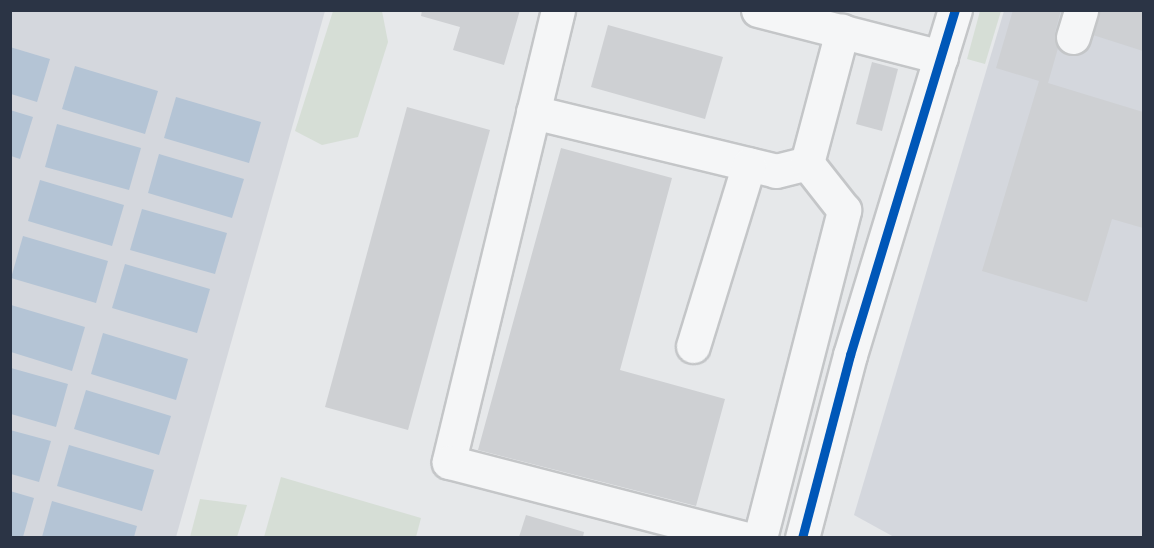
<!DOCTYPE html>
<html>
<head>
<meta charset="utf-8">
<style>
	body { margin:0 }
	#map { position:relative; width:1154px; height:548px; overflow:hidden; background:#e6e8ea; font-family:"PT Sans Narrow",sans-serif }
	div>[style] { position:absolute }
	.built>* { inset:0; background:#d4d7dd }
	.green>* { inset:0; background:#d6ded6 }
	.water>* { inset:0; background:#b4c4d5 }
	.building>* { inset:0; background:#ced0d3 }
	.roads { filter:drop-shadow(2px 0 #c4c6c8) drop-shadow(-2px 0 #c4c6c8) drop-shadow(0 2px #c4c6c8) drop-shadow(0 -2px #c4c6c8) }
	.minor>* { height:33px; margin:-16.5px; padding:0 16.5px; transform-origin:16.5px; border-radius:16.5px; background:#f5f6f7 }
	.cycleway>* { height:9px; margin:-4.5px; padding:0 4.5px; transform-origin:4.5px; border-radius:4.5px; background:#0057b8 }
	span { translate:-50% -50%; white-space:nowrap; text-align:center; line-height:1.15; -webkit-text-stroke:4.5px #f4f6f9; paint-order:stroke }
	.frame { position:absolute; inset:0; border:12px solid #2b3445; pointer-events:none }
</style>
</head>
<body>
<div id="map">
	<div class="built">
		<div style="clip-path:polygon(10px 11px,325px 11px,176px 537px,11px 537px)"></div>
		<div style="clip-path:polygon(1004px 11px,1143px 11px,1143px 537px,894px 537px,854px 515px)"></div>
	</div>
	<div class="green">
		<div style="clip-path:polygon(333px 11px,382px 11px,388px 42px,358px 137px,322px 145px,295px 131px)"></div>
		<div style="clip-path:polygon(980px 11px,1001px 11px,985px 64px,967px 59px)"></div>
		<div style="clip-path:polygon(281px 477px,421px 518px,416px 537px,264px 537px)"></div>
		<div style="clip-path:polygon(200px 499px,247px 505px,237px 537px,190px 537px)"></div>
	</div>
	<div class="water">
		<div style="clip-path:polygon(10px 47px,50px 59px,37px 102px,11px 94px)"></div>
		<div style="clip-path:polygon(75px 66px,158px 91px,145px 134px,62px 109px)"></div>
		<div style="clip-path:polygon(176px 97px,261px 122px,249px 163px,164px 138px)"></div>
		<div style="clip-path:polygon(10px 110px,33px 117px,20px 159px,11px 156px)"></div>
		<div style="clip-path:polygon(57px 124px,141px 148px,129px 190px,45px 167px)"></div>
		<div style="clip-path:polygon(159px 154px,244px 179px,232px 218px,148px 193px)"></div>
		<div style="clip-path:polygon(40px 180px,124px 205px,112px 246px,28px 221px)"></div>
		<div style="clip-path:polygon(142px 209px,227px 233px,215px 274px,130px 250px)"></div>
		<div style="clip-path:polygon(23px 236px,108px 261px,96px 303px,11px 278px)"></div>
		<div style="clip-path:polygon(125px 264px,210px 289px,197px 333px,112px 308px)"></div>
		<div style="clip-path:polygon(11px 305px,85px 327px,72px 371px,11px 352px)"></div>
		<div style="clip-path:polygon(103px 333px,188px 359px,176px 400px,91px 374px)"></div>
		<div style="clip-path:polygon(11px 368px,68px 384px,56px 427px,11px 414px)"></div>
		<div style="clip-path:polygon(86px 390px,171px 416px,159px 455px,74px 429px)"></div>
		<div style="clip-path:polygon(10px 430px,51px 441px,39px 482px,11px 474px)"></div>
		<div style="clip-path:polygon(69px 445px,154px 470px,142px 511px,57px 486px)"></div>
		<div style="clip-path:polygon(10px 491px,34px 498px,23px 537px,11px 536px)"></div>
		<div style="clip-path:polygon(52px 501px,137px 526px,134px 537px,42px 537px)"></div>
	</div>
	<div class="building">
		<div style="clip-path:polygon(422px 10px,520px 10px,504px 65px,453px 50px,460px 27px,421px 16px)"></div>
		<div style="clip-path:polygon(1013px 10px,1061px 10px,1055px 32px,1058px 48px,1048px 83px,1143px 112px,1143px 228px,1112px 219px,1087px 302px,982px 271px,1039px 81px,996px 68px)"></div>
		<div style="clip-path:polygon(1099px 10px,1143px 10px,1143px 51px,1093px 35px)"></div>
		<div style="clip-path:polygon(608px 25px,723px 57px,705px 119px,591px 87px)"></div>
		<div style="clip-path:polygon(872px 62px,898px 69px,882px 131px,856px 124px)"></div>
		<div style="clip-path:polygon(407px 107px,490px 130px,408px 430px,325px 407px)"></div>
		<div style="clip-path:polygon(561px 148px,672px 178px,620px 370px,725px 399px,696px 506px,478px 450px)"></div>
		<div style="clip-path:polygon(526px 515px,584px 532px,583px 537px,519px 537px)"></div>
	</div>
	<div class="roads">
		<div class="minor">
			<div style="left:558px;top:10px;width:465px;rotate:103.6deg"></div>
			<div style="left:449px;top:462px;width:304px;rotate:14.5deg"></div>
			<div style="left:758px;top:10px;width:189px;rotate:14.4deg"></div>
			<div style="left:1073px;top:37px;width:28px;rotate:-73deg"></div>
			<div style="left:533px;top:112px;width:250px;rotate:13.6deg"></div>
			<div style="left:776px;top:171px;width:32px;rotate:-14deg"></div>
			<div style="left:693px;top:346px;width:190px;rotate:-72.9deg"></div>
			<div style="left:760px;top:538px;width:339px;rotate:-75.6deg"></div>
			<div style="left:844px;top:210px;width:60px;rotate:-128.2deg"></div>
			<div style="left:807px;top:163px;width:137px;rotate:-75.1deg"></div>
			<div style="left:802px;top:538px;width:189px;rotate:-75.3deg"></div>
			<div style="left:850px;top:355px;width:361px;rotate:-73.1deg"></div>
		</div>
	</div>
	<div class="cycleway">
		<div style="left:802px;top:538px;width:189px;rotate:-75.3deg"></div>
		<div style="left:850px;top:355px;width:361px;rotate:-73.1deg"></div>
	</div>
	<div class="frame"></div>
</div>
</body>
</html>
